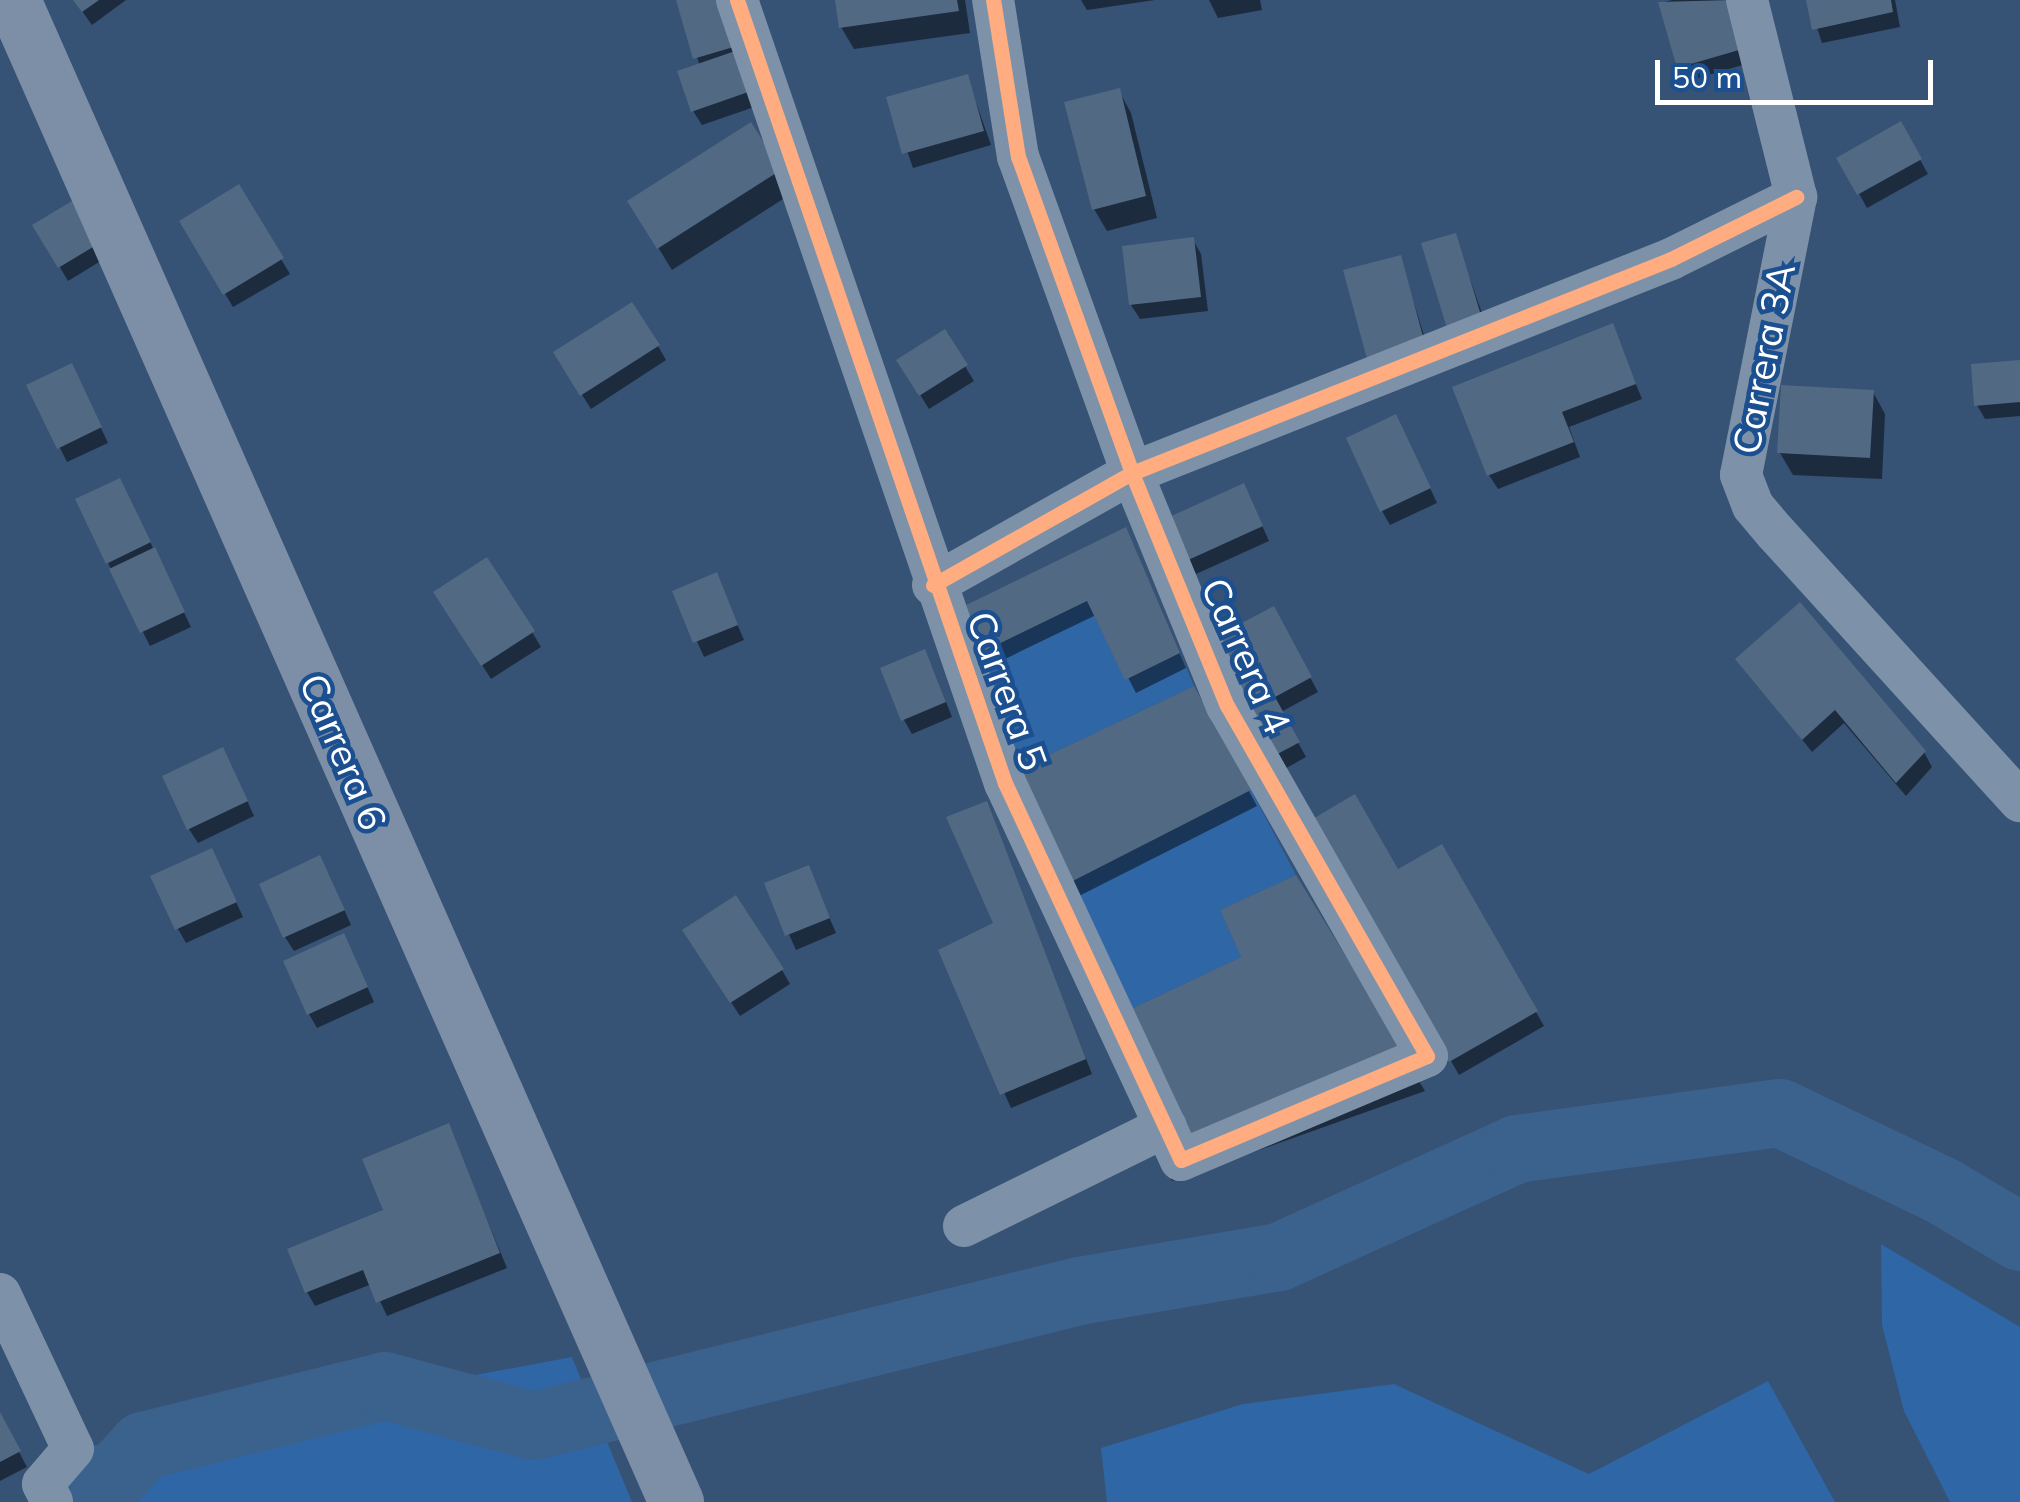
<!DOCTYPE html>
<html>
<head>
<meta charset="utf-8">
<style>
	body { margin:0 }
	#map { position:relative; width:2020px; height:1502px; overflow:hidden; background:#365274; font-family:Mulish,sans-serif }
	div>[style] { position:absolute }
	.green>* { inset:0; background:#2f66a5 }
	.shadow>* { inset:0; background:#0007 }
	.river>* { height:68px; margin:-34px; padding:0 34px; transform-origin:34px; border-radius:34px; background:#3b618d }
	.building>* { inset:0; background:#526984 }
	.minor>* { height:42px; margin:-21px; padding:0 21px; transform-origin:21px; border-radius:21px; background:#7d92a8 }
	.primary>* { height:55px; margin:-27.5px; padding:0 27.5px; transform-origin:27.5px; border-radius:27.5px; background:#7d8ea7 }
	.cycleway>* { height:15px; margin:-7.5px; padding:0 7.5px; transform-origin:7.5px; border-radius:7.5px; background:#ffac80 }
	span { translate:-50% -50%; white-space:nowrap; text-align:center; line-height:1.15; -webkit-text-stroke:9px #1b4f8f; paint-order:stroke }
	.street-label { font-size:38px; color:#fff }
	.scale { position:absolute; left:1655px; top:60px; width:278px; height:45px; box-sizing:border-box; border:5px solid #fff; border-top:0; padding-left:12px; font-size:30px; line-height:35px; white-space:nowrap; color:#fff; -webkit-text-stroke:8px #1b4f8f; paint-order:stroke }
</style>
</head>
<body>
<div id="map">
	<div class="green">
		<div style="clip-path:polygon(1087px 601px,1125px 679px,1180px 653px,1194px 686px,1017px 770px,972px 657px)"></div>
		<div style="clip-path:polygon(1251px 790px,1296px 875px,1220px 910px,1241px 957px,1108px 1020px,1067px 884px)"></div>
		<div style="clip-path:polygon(1881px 1244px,2020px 1327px,2020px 1502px,1950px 1502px,1904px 1411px,1882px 1325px)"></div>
		<div style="clip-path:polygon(572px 1357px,632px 1502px,73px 1502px,63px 1483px,87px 1447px)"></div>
		<div style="clip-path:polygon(1768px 1381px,1835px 1502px,1107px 1502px,1101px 1448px,1243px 1404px,1394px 1384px,1589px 1474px)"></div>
	</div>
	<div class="shadow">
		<div style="clip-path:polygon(74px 0,126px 0,92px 25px)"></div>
		<div style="clip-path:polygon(678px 0,726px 0,760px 105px,702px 125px,693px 111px,700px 66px)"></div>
		<div style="clip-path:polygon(838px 0,965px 0,970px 33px,854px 49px,841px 27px)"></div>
		<div style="clip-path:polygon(1081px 0,1155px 0,1087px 10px)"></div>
		<div style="clip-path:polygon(1209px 0,1260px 0,1262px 10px,1218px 18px)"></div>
		<div style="clip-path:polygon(1672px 0,1734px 0,1753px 62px,1688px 81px,1661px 3px)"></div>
		<div style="clip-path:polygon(1808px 0,1895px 0,1900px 27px,1822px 43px)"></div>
		<div style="clip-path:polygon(967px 77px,991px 145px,913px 168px,889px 99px)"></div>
		<div style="clip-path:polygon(1119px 91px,1131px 113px,1157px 218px,1107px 231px,1094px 209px)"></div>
		<div style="clip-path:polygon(1900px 124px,1928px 174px,1867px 208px,1840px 159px)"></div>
		<div style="clip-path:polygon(779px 172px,791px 194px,672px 270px,643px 223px)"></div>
		<div style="clip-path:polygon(238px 188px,290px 274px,233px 307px,182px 222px)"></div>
		<div style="clip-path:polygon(76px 201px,109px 256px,68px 281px,36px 226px)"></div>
		<div style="clip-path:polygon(1455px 236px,1491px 339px,1460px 349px)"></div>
		<div style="clip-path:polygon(1193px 240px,1201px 254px,1208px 311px,1140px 319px,1131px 305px)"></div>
		<div style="clip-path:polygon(1400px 258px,1431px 358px,1378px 372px)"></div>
		<div style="clip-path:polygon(1612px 326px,1642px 399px,1569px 427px,1580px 457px,1498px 489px,1489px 475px)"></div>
		<div style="clip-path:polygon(944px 332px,974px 381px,929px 409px,899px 361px)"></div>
		<div style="clip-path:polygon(658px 346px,666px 360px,591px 409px,556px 353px)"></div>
		<div style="clip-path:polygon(2020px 363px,2020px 416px,1985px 419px,1977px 405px)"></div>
		<div style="clip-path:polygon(79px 381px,108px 443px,67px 462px,29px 386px)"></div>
		<div style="clip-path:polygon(1873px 392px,1885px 414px,1882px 479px,1793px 475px,1780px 453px)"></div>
		<div style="clip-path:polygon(1404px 432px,1437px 503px,1390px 525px,1382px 511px)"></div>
		<div style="clip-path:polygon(128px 496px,191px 627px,150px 646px,108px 563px)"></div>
		<div style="clip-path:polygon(1251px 501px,1269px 541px,1196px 574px,1188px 560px)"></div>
		<div style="clip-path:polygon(1133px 544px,1186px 668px,1136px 693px,1096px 615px,982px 670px,974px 656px)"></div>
		<div style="clip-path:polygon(716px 575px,744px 640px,704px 657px,675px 592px)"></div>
		<div style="clip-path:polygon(445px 607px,532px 632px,541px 647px,491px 679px)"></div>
		<div style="clip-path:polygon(1273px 609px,1318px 692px,1281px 712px,1306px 757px,1281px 771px,1272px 757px)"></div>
		<div style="clip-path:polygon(1738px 659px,1924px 752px,1932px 767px,1906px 796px,1844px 723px,1812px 752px)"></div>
		<div style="clip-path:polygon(932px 667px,952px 717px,912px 734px,904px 720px)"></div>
		<div style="clip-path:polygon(1194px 689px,1257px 806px,1077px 897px,1069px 883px)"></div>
		<div style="clip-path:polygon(231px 765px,254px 816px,198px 843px,189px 829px)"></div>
		<div style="clip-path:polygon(986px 804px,1092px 1074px,1011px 1108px,941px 951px,996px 925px)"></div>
		<div style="clip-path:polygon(1314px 821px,1397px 873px,1441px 847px,1544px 1026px,1459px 1075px)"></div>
		<div style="clip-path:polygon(219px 865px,243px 917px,186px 943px,178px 929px)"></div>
		<div style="clip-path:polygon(808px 868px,836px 933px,796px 950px,767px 885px)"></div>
		<div style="clip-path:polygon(328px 873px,351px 925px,294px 951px,285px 937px)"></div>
		<div style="clip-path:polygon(1295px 878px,1425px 1091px,1172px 1181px,1163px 1167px)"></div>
		<div style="clip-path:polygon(694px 945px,782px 970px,790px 984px,740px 1016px)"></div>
		<div style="clip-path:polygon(351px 950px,374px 1002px,317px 1028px,309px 1014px)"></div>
		<div style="clip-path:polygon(448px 1127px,507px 1268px,387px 1316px,372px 1284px,315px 1306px,307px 1292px,386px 1211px)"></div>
		<div style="clip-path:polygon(0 1416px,27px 1467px,0 1481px)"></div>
	</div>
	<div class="river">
		<div style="left:92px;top:1502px;width:76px;rotate:-47.7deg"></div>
		<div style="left:143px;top:1446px;width:249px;rotate:-13.9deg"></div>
		<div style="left:385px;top:1386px;width:154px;rotate:15deg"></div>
		<div style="left:534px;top:1426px;width:561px;rotate:-13.91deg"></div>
		<div style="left:1079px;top:1291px;width:203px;rotate:-9.6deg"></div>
		<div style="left:1279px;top:1257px;width:261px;rotate:-24.4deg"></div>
		<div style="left:1517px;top:1149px;width:265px;rotate:-7.8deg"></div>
		<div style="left:1780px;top:1113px;width:178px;rotate:25.6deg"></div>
		<div style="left:1941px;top:1190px;width:92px;rotate:30.7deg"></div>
	</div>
	<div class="building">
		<div style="clip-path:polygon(73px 0,99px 0,82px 12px)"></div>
		<div style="clip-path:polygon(676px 0,724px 0,737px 46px,693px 59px)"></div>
		<div style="clip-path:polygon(835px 0,957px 0,959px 11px,839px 28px)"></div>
		<div style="clip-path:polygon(1732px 0,1746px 48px,1677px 68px,1658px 2px)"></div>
		<div style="clip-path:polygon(1806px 0,1891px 0,1893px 12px,1812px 30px)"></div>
		<div style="clip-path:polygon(741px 49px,754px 90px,691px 112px,677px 71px)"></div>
		<div style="clip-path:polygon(968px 74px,984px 131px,902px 154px,886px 97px)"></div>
		<div style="clip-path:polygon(1120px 88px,1146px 196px,1092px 210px,1064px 102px)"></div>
		<div style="clip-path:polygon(1901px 121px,1922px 159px,1857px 195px,1836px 158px)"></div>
		<div style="clip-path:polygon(751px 122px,781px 170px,657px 249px,627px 201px)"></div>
		<div style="clip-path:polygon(239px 184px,284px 258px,223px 295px,179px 221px)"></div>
		<div style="clip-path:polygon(77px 198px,103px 241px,58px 268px,32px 225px)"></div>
		<div style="clip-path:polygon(1456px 233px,1484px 325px,1449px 335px,1421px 243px)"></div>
		<div style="clip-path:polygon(1194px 237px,1201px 297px,1129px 305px,1122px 246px)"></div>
		<div style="clip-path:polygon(1401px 255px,1425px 344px,1367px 359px,1343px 270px)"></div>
		<div style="clip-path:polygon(632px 302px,660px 345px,580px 396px,553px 352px)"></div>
		<div style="clip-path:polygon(1613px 323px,1636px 384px,1562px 412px,1574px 442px,1487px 476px,1452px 387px)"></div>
		<div style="clip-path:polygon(945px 329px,968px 365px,919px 396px,896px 360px)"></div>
		<div style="clip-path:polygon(2020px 360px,2020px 402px,1974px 406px,1971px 364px)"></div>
		<div style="clip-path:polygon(72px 363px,102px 427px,57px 449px,26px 385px)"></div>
		<div style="clip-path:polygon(1781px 385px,1874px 390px,1870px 458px,1777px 453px)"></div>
		<div style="clip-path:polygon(1396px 414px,1431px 488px,1380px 512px,1346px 438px)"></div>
		<div style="clip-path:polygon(120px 478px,151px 542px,106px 564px,75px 499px)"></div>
		<div style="clip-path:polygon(1244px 483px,1263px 526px,1186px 561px,1167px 518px)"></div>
		<div style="clip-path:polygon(1126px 527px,1180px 653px,1125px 680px,1087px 601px,972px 657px,956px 610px)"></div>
		<div style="clip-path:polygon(155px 547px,185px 612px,140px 633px,109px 569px)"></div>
		<div style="clip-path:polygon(487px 557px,535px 631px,481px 666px,433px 592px)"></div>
		<div style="clip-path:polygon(717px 572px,738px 625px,693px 643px,672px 591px)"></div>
		<div style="clip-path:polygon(1800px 602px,1926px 751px,1896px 783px,1835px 710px,1802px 740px,1735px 659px)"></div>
		<div style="clip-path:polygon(1274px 606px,1312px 677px,1275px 697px,1300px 742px,1270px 758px,1208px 641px)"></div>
		<div style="clip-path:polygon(925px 649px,946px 702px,901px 721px,880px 668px)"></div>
		<div style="clip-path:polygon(1194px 686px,1251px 790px,1067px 884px,1017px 770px)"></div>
		<div style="clip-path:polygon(223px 747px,248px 801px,187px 830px,162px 776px)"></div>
		<div style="clip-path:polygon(1355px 794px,1398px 869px,1442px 844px,1538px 1011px,1449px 1062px,1311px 820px)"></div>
		<div style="clip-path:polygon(987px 801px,1086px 1059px,1000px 1095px,938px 950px,993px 923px,946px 817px)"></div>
		<div style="clip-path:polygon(212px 848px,237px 902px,175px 930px,150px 876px)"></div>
		<div style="clip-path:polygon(320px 855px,345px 910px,283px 938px,259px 884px)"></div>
		<div style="clip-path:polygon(809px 865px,830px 918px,785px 936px,764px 883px)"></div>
		<div style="clip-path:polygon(1296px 875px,1419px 1076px,1161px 1168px,1108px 1020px,1241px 957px,1220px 910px)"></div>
		<div style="clip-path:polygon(736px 895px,784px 969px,730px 1003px,682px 930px)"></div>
		<div style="clip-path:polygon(344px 933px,368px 987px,307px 1015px,283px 961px)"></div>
		<div style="clip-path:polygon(449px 1123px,500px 1253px,376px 1303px,363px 1270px,305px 1293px,287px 1249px,383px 1210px,362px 1159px)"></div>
		<div style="clip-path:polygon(0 1412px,21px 1451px,0 1462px)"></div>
	</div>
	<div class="minor">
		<div style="left:737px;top:0;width:828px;rotate:71.11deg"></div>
		<div style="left:1005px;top:783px;width:416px;rotate:65deg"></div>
		<div style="left:1181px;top:1160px;width:267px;rotate:-22.9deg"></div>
		<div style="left:1427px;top:1056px;width:403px;rotate:-119.7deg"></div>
		<div style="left:1227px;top:706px;width:252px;rotate:-112.2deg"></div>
		<div style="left:1132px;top:473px;width:336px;rotate:-109.8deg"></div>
		<div style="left:1018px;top:157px;width:159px;rotate:-99deg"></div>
		<div style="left:1747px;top:0;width:203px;rotate:76deg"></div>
		<div style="left:1796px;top:197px;width:283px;rotate:101.2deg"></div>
		<div style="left:1741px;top:475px;width:33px;rotate:69deg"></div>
		<div style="left:1753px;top:506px;width:34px;rotate:50deg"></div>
		<div style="left:1775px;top:532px;width:364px;rotate:47.7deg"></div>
		<div style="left:933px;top:585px;width:228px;rotate:-29.4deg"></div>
		<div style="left:1132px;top:473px;width:580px;rotate:-21.65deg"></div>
		<div style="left:1671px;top:259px;width:140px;rotate:-26.4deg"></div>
		<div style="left:964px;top:1226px;width:225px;rotate:-26.3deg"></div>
		<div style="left:0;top:1294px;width:171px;rotate:64.8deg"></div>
		<div style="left:73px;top:1449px;width:46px;rotate:130.6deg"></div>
		<div style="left:43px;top:1484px;width:20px;rotate:63deg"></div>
	</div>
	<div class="primary">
		<div style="left:13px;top:0;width:1642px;rotate:66.18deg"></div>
	</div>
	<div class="cycleway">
		<div style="left:737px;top:0;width:828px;rotate:71.11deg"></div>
		<div style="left:1005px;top:783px;width:416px;rotate:65deg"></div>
		<div style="left:1181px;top:1160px;width:267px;rotate:-22.9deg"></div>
		<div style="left:1427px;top:1056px;width:403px;rotate:-119.7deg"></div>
		<div style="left:1227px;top:706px;width:252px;rotate:-112.2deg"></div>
		<div style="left:1132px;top:473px;width:336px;rotate:-109.8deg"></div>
		<div style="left:1018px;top:157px;width:159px;rotate:-99deg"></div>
		<div style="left:933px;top:585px;width:228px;rotate:-29.4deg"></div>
		<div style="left:1132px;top:473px;width:580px;rotate:-21.65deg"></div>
		<div style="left:1671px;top:259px;width:140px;rotate:-26.4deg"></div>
	</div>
	<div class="street-label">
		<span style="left:1764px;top:359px;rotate:-79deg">Carrera 3A</span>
		<span style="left:1246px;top:656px;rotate:66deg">Carrera 4</span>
		<span style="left:1007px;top:691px;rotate:70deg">Carrera 5</span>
		<span style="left:343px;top:752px;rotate:67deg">Carrera 6</span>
	</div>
	<div class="scale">50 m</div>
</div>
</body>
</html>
